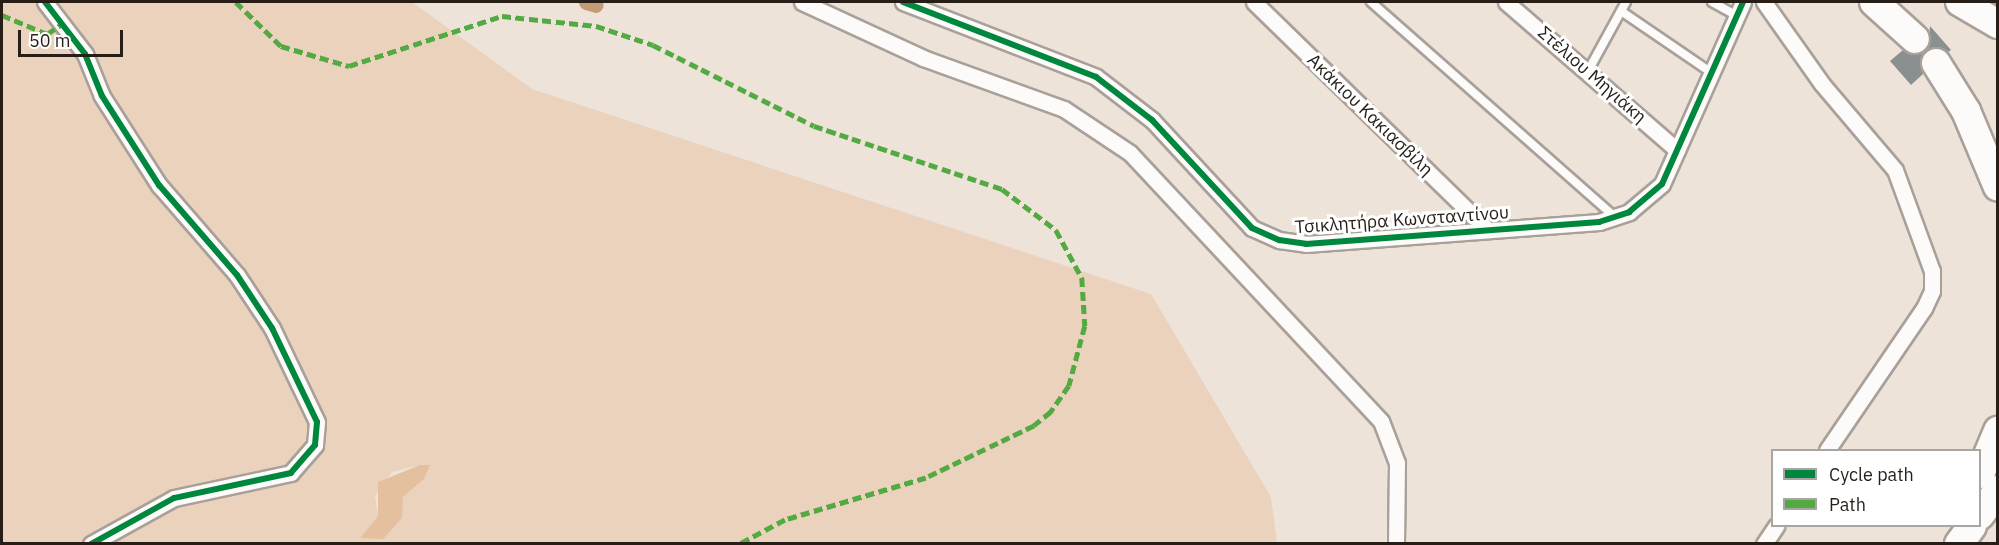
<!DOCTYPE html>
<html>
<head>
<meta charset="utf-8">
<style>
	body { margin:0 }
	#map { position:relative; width:1999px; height:545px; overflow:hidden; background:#eee3d9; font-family:"IBM Plex Sans",sans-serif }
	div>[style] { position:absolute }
	.green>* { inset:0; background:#ebd2bc }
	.forest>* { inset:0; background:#e4c09f }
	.canal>* { height:15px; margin:-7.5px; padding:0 7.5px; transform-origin:7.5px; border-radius:7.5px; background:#c39b74 }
	.building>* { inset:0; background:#8a8f90 }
	.roads { filter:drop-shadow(2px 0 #a9a099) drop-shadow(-2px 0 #a9a099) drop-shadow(0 2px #a9a099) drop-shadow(0 -2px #a9a099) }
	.lane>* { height:8px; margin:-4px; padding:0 4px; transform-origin:4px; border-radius:4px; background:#fcfbf9 }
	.street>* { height:15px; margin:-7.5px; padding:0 7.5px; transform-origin:7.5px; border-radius:7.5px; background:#fcfbf9 }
	.highway>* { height:28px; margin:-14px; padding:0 14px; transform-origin:14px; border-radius:14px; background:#fcfbf9 }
	.quiet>* { height:4.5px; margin-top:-2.25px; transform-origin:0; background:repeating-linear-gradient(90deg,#53aa42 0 9px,transparent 0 13.5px) }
	.cycleway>* { height:6px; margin:-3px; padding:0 3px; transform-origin:3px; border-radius:3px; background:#00873e }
	span { translate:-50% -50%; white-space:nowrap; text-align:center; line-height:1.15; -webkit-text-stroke:6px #fff; paint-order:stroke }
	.street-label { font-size:18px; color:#261e17 }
	.frame { position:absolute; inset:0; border:3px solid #261e17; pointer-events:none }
	.legend { position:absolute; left:1771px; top:449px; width:210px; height:78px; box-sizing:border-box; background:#fff; border:2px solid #a8a5a2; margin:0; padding:8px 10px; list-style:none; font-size:18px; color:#261e17 }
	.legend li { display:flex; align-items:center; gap:12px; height:30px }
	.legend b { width:30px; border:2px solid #a8a5a2 }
	.scale { position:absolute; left:18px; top:30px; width:105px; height:27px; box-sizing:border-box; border:3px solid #261e17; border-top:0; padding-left:8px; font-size:18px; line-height:21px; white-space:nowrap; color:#261e17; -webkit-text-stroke:4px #fff; paint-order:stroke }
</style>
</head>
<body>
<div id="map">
	<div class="green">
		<div style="clip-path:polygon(evenodd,2px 2px,412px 2px,532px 89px,1151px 294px,1271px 497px,1277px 543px,2px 543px,2px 2px,420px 465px,429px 465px,424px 479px,403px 497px,401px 518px,383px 538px,360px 538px,378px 516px,375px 496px,392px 472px,420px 465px)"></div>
	</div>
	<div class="forest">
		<div style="clip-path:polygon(420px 465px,430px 465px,424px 479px,403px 497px,402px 518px,383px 539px,360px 538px,378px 516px,378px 482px)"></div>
	</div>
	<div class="canal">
		<div style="left:586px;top:2px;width:10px;rotate:17deg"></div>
	</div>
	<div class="building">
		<div style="clip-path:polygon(1930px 26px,1951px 50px,1948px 52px,1928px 49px)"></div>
		<div style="clip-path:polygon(1903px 50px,1912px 55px,1924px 52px,1920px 63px,1923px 74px,1911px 85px,1890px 61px)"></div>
	</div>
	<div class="roads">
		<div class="lane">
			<div style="left:1371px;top:2px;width:325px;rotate:41.4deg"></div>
			<div style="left:1712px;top:2px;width:29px;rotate:29deg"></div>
			<div style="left:1621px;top:11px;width:110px;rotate:34.3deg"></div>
			<div style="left:1588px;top:71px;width:79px;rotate:-61.2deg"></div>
		</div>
		<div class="street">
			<div style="left:45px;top:2px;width:66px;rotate:52.4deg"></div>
			<div style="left:85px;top:54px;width:45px;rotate:68deg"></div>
			<div style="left:102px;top:96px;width:106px;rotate:57.4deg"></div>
			<div style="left:159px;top:185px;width:119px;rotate:49.1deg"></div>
			<div style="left:237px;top:275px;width:64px;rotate:56.6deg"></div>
			<div style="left:272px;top:328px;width:104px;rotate:64.4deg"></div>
			<div style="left:317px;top:422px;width:23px;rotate:95deg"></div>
			<div style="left:315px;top:445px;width:37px;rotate:131deg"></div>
			<div style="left:291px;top:473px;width:120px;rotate:167.9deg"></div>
			<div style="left:174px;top:498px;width:95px;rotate:151deg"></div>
			<div style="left:802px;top:2px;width:133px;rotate:24.8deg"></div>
			<div style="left:923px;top:58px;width:150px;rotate:19.9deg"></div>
			<div style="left:1064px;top:109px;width:79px;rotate:33.7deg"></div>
			<div style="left:1130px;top:153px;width:367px;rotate:46.9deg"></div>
			<div style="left:1381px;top:421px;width:45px;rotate:69.1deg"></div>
			<div style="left:1397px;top:463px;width:81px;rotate:90.7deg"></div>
			<div style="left:903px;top:2px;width:207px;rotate:21.2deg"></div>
			<div style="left:1096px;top:77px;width:71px;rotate:37.5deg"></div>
			<div style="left:1152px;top:120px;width:147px;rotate:47.2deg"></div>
			<div style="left:1252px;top:228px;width:30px;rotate:24deg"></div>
			<div style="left:1279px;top:240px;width:27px;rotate:8deg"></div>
			<div style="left:1306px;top:244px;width:294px;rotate:-4.3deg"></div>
			<div style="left:1599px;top:222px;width:32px;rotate:-18deg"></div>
			<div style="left:1629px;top:212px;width:43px;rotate:-40.3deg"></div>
			<div style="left:1662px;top:184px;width:199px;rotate:-66deg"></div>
			<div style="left:1254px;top:2px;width:325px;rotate:44.3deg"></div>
			<div style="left:1506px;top:2px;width:226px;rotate:40.9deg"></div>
			<div style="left:1764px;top:2px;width:100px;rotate:54.7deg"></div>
			<div style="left:1822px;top:84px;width:113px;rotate:49.7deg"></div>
			<div style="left:1895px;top:170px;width:108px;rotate:69.9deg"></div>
			<div style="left:1932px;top:271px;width:20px;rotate:90deg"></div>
			<div style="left:1932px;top:291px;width:19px;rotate:115deg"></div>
			<div style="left:1924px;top:308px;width:172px;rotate:124.3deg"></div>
			<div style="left:1764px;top:544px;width:22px;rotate:-56deg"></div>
		</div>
		<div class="highway">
			<div style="left:1874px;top:2px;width:55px;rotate:42.1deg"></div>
			<div style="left:1960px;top:2px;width:44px;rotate:30.1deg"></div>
			<div style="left:1936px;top:63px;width:57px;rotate:58deg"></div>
			<div style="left:1966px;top:111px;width:82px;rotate:67.2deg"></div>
			<div style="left:1980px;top:474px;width:47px;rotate:-67.3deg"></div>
			<div style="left:1980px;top:515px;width:31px;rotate:-54deg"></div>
			<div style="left:1959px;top:544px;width:22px;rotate:-54deg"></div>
		</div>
	</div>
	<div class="quiet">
		<div style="left:236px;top:2px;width:63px;rotate:44.4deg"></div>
		<div style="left:281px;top:46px;width:71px;rotate:16.4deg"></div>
		<div style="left:349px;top:66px;width:161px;rotate:-18.1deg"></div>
		<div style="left:502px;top:16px;width:95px;rotate:6.1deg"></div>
		<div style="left:596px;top:26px;width:60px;rotate:18.4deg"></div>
		<div style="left:653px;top:45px;width:180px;rotate:26.7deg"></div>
		<div style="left:814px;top:126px;width:198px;rotate:18.5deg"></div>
		<div style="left:1002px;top:189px;width:68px;rotate:37.2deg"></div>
		<div style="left:1056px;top:230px;width:55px;rotate:61.6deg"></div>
		<div style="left:1082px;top:278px;width:48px;rotate:86.4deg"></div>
		<div style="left:1085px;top:326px;width:62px;rotate:104.9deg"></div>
		<div style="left:1069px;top:386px;width:32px;rotate:125deg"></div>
		<div style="left:1051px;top:412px;width:22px;rotate:141deg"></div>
		<div style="left:1034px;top:426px;width:120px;rotate:154.3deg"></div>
		<div style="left:926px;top:478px;width:147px;rotate:163.4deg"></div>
		<div style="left:785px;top:520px;width:51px;rotate:151.9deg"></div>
		<div style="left:2px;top:15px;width:49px;rotate:22.9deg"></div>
		<div style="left:47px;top:34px;width:18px;rotate:-34deg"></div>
	</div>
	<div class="cycleway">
		<div style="left:45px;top:2px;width:66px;rotate:52.4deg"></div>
		<div style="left:85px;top:54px;width:45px;rotate:68deg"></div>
		<div style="left:102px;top:96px;width:106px;rotate:57.4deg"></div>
		<div style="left:159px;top:185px;width:119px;rotate:49.1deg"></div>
		<div style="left:237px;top:275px;width:64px;rotate:56.6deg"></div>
		<div style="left:272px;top:328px;width:104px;rotate:64.4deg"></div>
		<div style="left:317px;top:422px;width:23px;rotate:95deg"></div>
		<div style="left:315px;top:445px;width:37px;rotate:131deg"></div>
		<div style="left:291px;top:473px;width:120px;rotate:167.9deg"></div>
		<div style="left:174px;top:498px;width:95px;rotate:151deg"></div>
		<div style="left:903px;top:2px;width:207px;rotate:21.2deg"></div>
		<div style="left:1096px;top:77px;width:71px;rotate:37.5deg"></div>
		<div style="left:1152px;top:120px;width:147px;rotate:47.2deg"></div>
		<div style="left:1252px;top:228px;width:30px;rotate:24deg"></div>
		<div style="left:1279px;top:240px;width:27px;rotate:8deg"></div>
		<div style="left:1306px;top:244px;width:294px;rotate:-4.3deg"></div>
		<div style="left:1599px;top:222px;width:32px;rotate:-18deg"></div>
		<div style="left:1629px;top:212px;width:43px;rotate:-40.3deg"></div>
		<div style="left:1662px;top:184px;width:199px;rotate:-66deg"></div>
	</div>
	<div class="street-label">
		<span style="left:1592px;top:75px;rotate:41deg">Στέλιου Μηγιάκη</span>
		<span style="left:1370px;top:115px;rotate:44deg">Ακάκιου Κακιασβίλη</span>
		<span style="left:1402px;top:220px;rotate:-4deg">Τσικλητήρα Κωνσταντίνου</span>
	</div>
	<div class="frame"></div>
	<ul class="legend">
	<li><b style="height:8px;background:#00873e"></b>Cycle path</li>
	<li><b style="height:8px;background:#53aa42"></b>Path</li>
	</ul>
	<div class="scale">50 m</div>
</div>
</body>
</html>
